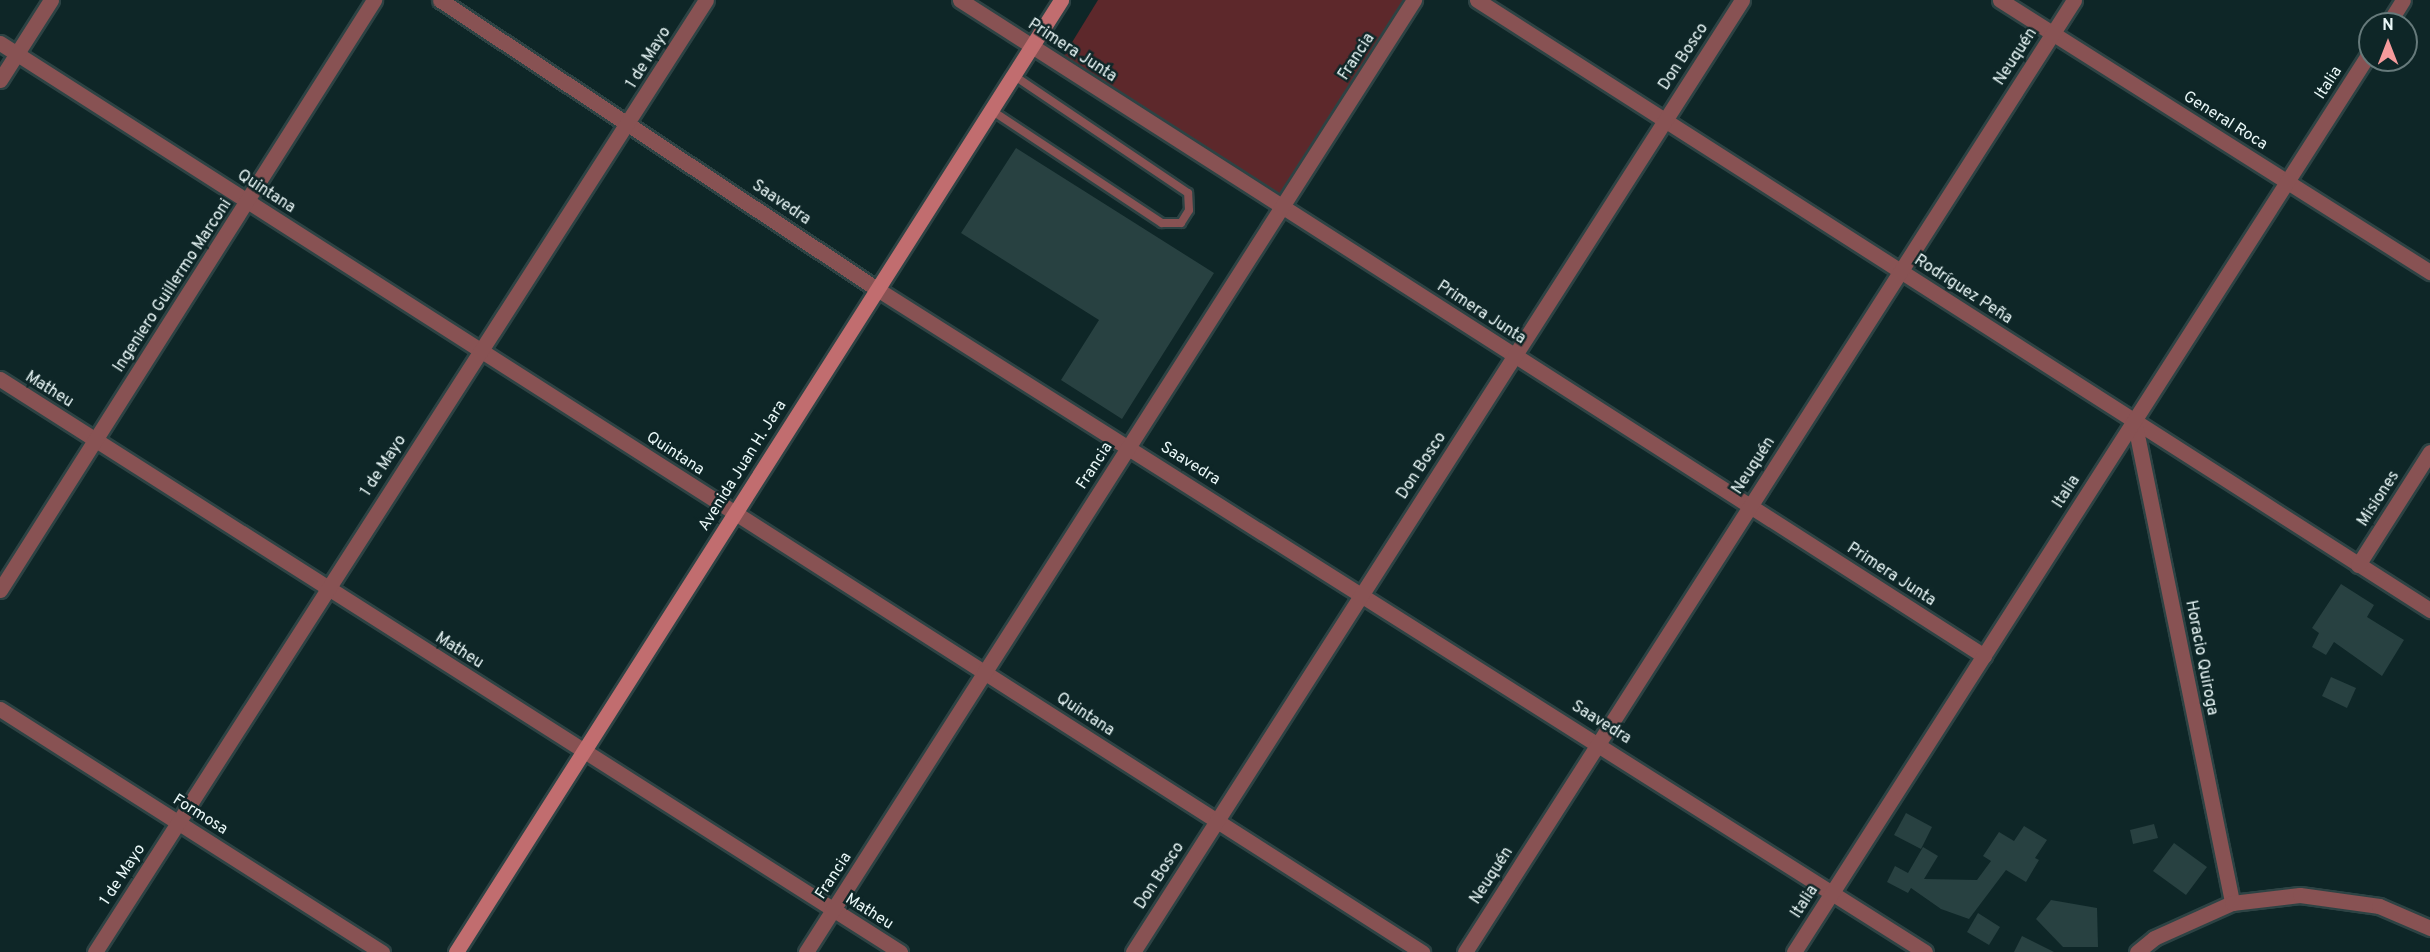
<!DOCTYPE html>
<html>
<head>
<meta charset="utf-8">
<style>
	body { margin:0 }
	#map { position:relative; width:2430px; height:952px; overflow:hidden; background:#0e2627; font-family:Overpass,sans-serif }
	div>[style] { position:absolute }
	.green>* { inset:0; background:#5d282b }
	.building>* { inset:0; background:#284141 }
	.roads { filter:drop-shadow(2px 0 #2d4344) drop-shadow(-2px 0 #2d4344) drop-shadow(0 2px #2d4344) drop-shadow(0 -2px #2d4344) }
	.lane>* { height:8px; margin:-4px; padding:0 4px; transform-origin:4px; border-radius:4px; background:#885253 }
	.street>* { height:15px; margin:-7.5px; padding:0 7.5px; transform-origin:7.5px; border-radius:7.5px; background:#885253 }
	.secondary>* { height:15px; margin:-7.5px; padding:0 7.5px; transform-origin:7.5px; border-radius:7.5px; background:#c16d6f }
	span { translate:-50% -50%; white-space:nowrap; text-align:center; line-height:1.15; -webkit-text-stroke:5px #0e2627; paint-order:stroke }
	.street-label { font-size:16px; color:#eaf8f8 }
	.north { position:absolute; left:2358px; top:12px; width:60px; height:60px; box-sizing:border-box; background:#0e2627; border:2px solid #667a7b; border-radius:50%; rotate:0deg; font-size:16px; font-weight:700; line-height:24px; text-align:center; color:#eaf8f8 }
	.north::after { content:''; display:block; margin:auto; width:21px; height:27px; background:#f59b9c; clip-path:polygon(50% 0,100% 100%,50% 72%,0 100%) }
</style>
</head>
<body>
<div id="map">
	<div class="green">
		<div style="clip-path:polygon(1098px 0,1411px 0,1284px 200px,1063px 57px)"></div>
	</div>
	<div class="building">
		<div style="clip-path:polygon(1016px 148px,1214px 273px,1122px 419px,1061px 380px,1099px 320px,961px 233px)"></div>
		<div style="clip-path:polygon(2341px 584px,2374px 605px,2367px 617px,2404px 640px,2382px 676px,2334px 642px,2326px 655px,2312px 647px,2319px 633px,2312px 628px)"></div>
		<div style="clip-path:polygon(2331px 677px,2356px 688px,2347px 708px,2322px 696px)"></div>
		<div style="clip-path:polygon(1906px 813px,1932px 827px,1921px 849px,1894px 835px)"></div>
		<div style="clip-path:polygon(2154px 824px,2158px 838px,2133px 844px,2130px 830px)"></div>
		<div style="clip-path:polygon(2024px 826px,2047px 840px,2035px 858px,2039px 860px,2026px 882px,2006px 870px,1969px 919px,1941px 909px,1911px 888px,1908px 893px,1887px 882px,1895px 866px,1908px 873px,1923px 847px,1938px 856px,1924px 879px,1977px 880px,1991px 861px,1983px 856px,1999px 832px,2014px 841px)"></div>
		<div style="clip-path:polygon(2174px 843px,2207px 867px,2186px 895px,2153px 871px)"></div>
		<div style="clip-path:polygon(2051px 900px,2097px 908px,2098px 947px,2063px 947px,2036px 919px)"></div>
		<div style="clip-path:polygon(1978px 913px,2000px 927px,1989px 945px,1967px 932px)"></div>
		<div style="clip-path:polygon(2022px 936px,2054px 952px,2014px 952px)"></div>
	</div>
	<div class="roads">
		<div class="lane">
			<div style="left:991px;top:110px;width:205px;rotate:33.5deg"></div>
			<div style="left:1162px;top:223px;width:19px"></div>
			<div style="left:1181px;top:223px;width:15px;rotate:-58deg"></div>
			<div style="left:1189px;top:210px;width:17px;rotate:-93deg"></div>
			<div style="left:1188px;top:193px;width:211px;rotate:-146deg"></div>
		</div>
		<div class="street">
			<div style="left:440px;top:0;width:524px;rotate:33.48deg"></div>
			<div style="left:877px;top:289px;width:1240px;rotate:32.32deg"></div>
			<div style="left:960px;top:0;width:1216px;rotate:32.64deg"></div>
			<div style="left:1477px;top:0;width:1132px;rotate:32.62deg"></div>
			<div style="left:2000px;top:0;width:509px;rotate:32.32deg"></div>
			<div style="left:2388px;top:24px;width:28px;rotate:-58deg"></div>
			<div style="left:0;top:43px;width:1688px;rotate:32.59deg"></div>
			<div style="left:0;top:80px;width:95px;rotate:-57.5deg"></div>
			<div style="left:0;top:379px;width:1067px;rotate:32.48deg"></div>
			<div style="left:2134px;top:420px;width:493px;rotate:78.5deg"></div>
			<div style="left:2358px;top:565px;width:134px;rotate:-57.5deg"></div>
			<div style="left:0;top:590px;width:699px;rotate:-57.63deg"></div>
			<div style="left:0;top:709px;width:453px;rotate:32.5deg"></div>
			<div style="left:95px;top:952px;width:1131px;rotate:-57.31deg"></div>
			<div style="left:806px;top:952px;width:1130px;rotate:-57.44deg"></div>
			<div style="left:1133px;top:952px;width:1130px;rotate:-57.39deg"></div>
			<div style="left:1465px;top:952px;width:1130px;rotate:-57.39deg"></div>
			<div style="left:1794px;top:952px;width:1069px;rotate:-57.38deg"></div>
			<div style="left:2137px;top:952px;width:22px;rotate:-39deg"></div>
			<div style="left:2154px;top:938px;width:85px;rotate:-24.2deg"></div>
			<div style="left:2232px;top:903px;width:68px;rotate:-6.7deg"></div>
			<div style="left:2300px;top:895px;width:80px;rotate:7.9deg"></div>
			<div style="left:2379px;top:906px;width:56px;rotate:23.3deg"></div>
		</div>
		<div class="secondary">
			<div style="left:456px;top:952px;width:1128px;rotate:-57.56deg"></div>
		</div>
	</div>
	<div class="street-label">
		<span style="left:1072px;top:51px;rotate:33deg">Primera Junta</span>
		<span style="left:1357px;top:57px;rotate:-57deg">Francia</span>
		<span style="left:1684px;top:57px;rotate:-57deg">Don Bosco</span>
		<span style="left:2016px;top:57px;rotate:-57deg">Neuquén</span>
		<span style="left:649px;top:58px;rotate:-58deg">1 de Mayo</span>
		<span style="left:2329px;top:83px;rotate:-57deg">Italia</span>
		<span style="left:2225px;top:121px;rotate:32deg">General Roca</span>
		<span style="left:266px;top:192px;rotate:33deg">Quintana</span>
		<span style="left:781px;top:203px;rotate:34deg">Saavedra</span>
		<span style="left:173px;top:286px;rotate:-57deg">Ingeniero Guillermo Marconi</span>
		<span style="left:1963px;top:290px;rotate:33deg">Rodríguez Peña</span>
		<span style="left:1481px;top:313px;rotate:33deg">Primera Junta</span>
		<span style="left:49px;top:390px;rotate:32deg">Matheu</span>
		<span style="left:675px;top:454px;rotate:33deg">Quintana</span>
		<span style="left:1190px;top:464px;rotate:32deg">Saavedra</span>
		<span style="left:384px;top:466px;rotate:-57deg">1 de Mayo</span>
		<span style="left:743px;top:466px;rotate:-58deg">Avenida Juan H. Jara</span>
		<span style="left:1095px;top:466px;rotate:-57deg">Francia</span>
		<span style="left:1422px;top:466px;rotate:-57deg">Don Bosco</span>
		<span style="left:1754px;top:466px;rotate:-57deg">Neuquén</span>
		<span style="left:2067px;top:492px;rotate:-57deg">Italia</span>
		<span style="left:2379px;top:499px;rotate:-57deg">Misiones</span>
		<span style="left:1891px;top:575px;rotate:33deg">Primera Junta</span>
		<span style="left:459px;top:651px;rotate:32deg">Matheu</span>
		<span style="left:2201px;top:658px;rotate:79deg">Horacio Quiroga</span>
		<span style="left:1085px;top:715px;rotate:33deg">Quintana</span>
		<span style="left:1601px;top:723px;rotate:32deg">Saavedra</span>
		<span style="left:200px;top:815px;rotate:32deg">Formosa</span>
		<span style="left:123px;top:875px;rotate:-57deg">1 de Mayo</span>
		<span style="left:834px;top:876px;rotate:-57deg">Francia</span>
		<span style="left:1160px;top:876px;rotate:-57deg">Don Bosco</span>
		<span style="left:1492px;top:876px;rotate:-57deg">Neuquén</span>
		<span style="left:1805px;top:902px;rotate:-57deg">Italia</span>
		<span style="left:869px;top:912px;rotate:32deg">Matheu</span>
	</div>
	<div class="north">N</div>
</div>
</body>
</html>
